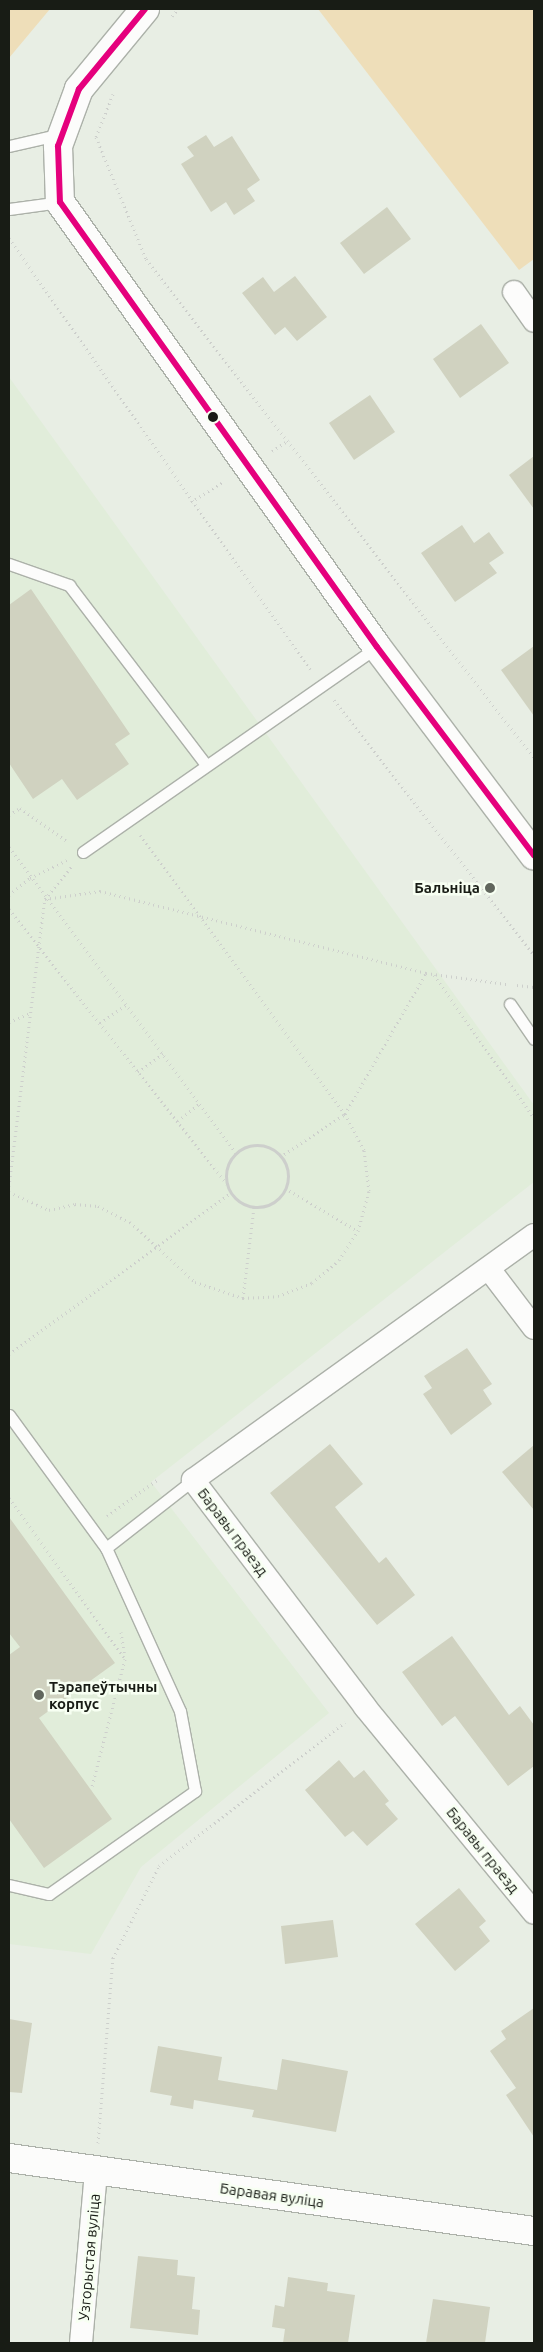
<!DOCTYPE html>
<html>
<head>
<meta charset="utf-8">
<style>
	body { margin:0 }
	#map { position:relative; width:543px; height:2352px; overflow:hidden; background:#e8eee4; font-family:Ubuntu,sans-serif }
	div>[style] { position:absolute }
	.built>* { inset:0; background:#e1edda }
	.green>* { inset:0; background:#eedeb9 }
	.building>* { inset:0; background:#d0d2c0 }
	.path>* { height:3px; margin-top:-1.5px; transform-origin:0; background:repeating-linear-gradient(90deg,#cdcfcc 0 1px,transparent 0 5px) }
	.path>.ring { margin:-1.5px; padding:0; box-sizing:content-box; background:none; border:3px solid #cdcfcc; border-radius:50% }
	.roads { filter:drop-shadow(1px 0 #acb1a9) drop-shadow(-1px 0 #acb1a9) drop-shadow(0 1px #acb1a9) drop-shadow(0 -1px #acb1a9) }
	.service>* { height:11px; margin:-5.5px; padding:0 5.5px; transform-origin:5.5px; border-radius:5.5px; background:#fcfcfb }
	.minor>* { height:22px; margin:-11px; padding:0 11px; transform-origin:11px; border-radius:11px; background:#fcfcfb }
	.tertiary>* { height:28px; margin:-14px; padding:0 14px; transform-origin:14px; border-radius:14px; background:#fcfcfb }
	.bus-1>* { height:6px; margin:-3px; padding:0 3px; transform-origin:3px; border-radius:3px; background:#e5007d }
	.dots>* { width:14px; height:14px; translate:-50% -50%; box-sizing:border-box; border:2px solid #f7fff2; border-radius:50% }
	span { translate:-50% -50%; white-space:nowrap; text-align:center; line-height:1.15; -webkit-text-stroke:5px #f7fff2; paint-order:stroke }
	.poi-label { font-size:15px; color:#181c15; font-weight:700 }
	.right { translate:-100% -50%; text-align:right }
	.left { translate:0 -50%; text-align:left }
	.street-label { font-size:15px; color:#181c15 }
	.frame { position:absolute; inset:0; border:10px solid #181c15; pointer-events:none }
</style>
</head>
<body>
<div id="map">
	<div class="built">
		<div style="clip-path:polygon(9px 377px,534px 1105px,534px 1182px,151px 1482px,329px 1713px,141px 1867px,91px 1954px,9px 1944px)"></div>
	</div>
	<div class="green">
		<div style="clip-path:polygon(9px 9px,50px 9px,9px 58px)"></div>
		<div style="clip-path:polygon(318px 9px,534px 9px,534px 259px,519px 270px)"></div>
	</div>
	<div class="building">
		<div style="clip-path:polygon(206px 135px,214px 147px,232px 136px,260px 180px,247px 189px,255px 201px,234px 215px,226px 202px,211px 212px,181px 164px,194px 156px,187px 147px)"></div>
		<div style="clip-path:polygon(387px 207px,411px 239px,364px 274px,340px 243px)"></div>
		<div style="clip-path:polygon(295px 276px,327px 317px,297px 341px,285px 327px,275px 335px,242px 293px,263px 277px,274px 292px)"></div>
		<div style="clip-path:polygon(481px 324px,509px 363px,460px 398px,433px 359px)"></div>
		<div style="clip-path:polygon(370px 395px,395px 432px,354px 460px,329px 423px)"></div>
		<div style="clip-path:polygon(534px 456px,534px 509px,509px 475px)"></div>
		<div style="clip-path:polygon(462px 525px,474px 543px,489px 532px,504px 553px,489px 563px,497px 573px,455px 602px,421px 553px)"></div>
		<div style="clip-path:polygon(31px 589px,130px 734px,115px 744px,129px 764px,77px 800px,62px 779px,33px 799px,9px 763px,9px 605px)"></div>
		<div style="clip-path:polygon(534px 646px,534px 716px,501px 670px)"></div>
		<div style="clip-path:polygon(467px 1348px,492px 1384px,483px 1390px,492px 1404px,451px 1435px,423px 1394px,432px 1388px,424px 1376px)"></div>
		<div style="clip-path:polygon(330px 1444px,363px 1484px,335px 1507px,379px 1563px,386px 1557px,415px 1595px,377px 1625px,270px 1493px)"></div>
		<div style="clip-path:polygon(534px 1445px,534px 1510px,502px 1472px)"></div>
		<div style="clip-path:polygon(9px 1517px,115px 1663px,39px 1718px,112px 1819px,44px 1868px,9px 1819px,9px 1655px,20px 1647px,9px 1633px)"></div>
		<div style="clip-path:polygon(452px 1636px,509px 1715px,520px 1706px,534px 1725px,534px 1766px,508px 1786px,455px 1716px,442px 1726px,402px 1672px)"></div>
		<div style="clip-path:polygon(339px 1760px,354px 1778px,364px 1770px,389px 1801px,385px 1804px,398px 1819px,367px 1846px,353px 1831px,345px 1837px,305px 1790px)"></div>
		<div style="clip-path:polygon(459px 1888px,486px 1921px,479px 1927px,490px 1941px,455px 1971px,415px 1924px)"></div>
		<div style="clip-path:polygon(333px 1920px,338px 1957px,285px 1964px,281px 1926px)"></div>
		<div style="clip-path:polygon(534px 2008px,534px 2137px,506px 2095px,516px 2088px,490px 2051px,506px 2039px,501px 2031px)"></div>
		<div style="clip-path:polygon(9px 2019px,32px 2023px,22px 2093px,9px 2092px)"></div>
		<div style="clip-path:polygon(158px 2046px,222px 2057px,218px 2080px,277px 2090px,282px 2059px,348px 2071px,336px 2132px,252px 2117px,254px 2110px,194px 2100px,193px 2109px,170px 2105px,172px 2096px,150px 2092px)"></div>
		<div style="clip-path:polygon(138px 2256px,178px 2260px,177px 2275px,195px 2277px,192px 2309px,200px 2310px,198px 2335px,130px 2328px)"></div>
		<div style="clip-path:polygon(288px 2277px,328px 2283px,327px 2291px,355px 2295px,348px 2343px,283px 2343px,285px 2329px,272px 2327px,275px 2305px,284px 2307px)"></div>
		<div style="clip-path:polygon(433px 2299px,490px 2307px,485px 2343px,426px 2343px)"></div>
	</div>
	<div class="path">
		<div style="left:172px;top:16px;width:9px;rotate:-49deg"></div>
		<div style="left:113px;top:94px;width:46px;rotate:111.6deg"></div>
		<div style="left:96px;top:137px;width:132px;rotate:67.7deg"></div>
		<div style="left:146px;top:259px;width:632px;rotate:52.13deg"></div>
		<div style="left:9px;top:238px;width:526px;rotate:55.07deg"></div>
		<div style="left:272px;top:451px;width:20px;rotate:-33deg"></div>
		<div style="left:191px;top:502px;width:39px;rotate:-32deg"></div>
		<div style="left:334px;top:700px;width:324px;rotate:51.9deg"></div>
		<div style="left:9px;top:815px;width:13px;rotate:-32deg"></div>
		<div style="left:20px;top:808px;width:59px;rotate:35.3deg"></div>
		<div style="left:9px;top:847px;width:381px;rotate:53.4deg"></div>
		<div style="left:9px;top:895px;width:27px;rotate:-39deg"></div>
		<div style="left:30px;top:878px;width:41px;rotate:-25.9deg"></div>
		<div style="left:45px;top:899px;width:56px;rotate:-8.3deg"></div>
		<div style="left:100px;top:891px;width:336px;rotate:14.1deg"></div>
		<div style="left:426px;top:973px;width:81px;rotate:7.8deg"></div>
		<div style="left:9px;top:909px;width:351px;rotate:51.6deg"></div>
		<div style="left:434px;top:975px;width:174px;rotate:55deg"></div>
		<div style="left:517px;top:985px;width:17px;rotate:7deg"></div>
		<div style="left:9px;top:1022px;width:23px;rotate:-23deg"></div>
		<div style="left:100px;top:1023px;width:32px;rotate:-35deg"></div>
		<div style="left:138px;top:1072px;width:31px;rotate:-36deg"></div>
		<div style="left:178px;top:1121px;width:27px;rotate:-39deg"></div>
		<div class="ring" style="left:226px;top:1145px;width:59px;height:59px"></div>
		<div style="left:280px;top:1157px;width:78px;rotate:-33.5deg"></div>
		<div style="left:345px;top:1114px;width:163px;rotate:-60.1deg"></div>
		<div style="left:9px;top:1186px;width:289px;rotate:-82.9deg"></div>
		<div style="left:45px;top:899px;width:43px;rotate:-50.7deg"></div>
		<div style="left:285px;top:1188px;width:85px;rotate:30.5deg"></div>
		<div style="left:9px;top:1192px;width:44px;rotate:24.2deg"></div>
		<div style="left:49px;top:1210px;width:27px;rotate:-13deg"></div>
		<div style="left:75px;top:1204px;width:23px;rotate:5deg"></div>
		<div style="left:98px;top:1206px;width:36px;rotate:27deg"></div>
		<div style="left:130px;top:1222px;width:88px;rotate:42.7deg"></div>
		<div style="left:195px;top:1282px;width:51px;rotate:18.4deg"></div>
		<div style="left:243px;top:1298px;width:35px;rotate:-3deg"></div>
		<div style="left:278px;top:1296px;width:36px;rotate:-21deg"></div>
		<div style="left:312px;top:1283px;width:35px;rotate:-40deg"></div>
		<div style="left:339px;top:1260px;width:35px;rotate:-57deg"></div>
		<div style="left:358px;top:1231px;width:41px;rotate:-74.6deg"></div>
		<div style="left:369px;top:1191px;width:41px;rotate:-97deg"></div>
		<div style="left:364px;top:1150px;width:41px;rotate:-117.8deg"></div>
		<div style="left:345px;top:1114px;width:346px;rotate:-126.3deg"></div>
		<div style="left:243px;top:1298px;width:92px;rotate:-83.1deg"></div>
		<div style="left:9px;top:1354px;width:274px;rotate:-36deg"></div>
		<div style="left:9px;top:1498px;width:198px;rotate:54.2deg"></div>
		<div style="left:125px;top:1659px;width:135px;rotate:104.5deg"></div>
		<div style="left:107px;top:1516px;width:62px;rotate:-35.8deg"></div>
		<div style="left:121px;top:1632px;width:24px;rotate:81deg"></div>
		<div style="left:98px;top:2143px;width:186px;rotate:-85.4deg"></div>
		<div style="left:113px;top:1958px;width:103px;rotate:-63.4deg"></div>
		<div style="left:159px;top:1866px;width:235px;rotate:-37.7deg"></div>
	</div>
	<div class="roads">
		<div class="service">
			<div style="left:9px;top:146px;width:53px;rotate:-13deg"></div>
			<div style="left:9px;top:209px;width:51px;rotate:-7.8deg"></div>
			<div style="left:9px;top:564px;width:64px;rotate:19.3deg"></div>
			<div style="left:69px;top:585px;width:226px;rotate:52.7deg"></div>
			<div style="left:83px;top:852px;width:358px;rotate:-34.9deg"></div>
			<div style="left:510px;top:1004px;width:42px;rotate:55.6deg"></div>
			<div style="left:9px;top:1415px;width:165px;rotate:53.9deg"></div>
			<div style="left:106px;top:1548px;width:110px;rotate:-38deg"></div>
			<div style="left:9px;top:1885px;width:41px;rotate:12.7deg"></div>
			<div style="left:49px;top:1894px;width:179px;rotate:-35.2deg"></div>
			<div style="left:195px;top:1791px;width:81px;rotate:-100.6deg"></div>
			<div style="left:180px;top:1711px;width:179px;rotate:-114.4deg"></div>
		</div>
		<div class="minor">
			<div style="left:514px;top:292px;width:35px;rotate:55deg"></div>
			<div style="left:534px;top:1235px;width:420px;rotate:144.3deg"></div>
			<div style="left:193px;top:1480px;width:285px;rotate:52.8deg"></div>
			<div style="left:365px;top:1707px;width:266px;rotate:50.6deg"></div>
			<div style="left:489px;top:1269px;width:74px;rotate:52.7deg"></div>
			<div style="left:81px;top:2343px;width:174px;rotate:-85deg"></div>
		</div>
		<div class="tertiary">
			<div style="left:145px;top:9px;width:104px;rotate:129.5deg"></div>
			<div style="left:79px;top:89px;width:61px;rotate:110.2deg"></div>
			<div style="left:58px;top:146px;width:56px;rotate:88deg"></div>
			<div style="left:60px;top:202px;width:546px;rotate:54.54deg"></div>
			<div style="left:377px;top:647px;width:261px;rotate:53deg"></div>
			<div style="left:9px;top:2158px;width:530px;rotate:7.92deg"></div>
		</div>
	</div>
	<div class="bus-1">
		<div style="left:145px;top:9px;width:104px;rotate:129.5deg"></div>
		<div style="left:79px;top:89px;width:61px;rotate:110.2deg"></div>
		<div style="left:58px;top:146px;width:56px;rotate:88deg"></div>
		<div style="left:60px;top:202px;width:546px;rotate:54.54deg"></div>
		<div style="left:377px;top:647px;width:261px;rotate:53deg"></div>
	</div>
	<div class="dots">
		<div style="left:213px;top:417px;background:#181c15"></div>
		<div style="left:490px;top:888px;background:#61665d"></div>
		<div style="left:39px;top:1695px;background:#61665d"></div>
	</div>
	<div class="poi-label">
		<span class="right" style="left:480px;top:888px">Бальніца</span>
		<span class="left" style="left:49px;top:1695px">Тэрапеўтычны<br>корпус</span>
	</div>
	<div class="street-label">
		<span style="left:233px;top:1532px;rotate:53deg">Баравы праезд</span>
		<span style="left:483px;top:1850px;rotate:51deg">Баравы праезд</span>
		<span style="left:272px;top:2195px;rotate:8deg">Баравая вуліца</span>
		<span style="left:89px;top:2257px;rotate:-85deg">Узгорыстая вуліца</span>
	</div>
	<div class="frame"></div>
</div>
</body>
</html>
